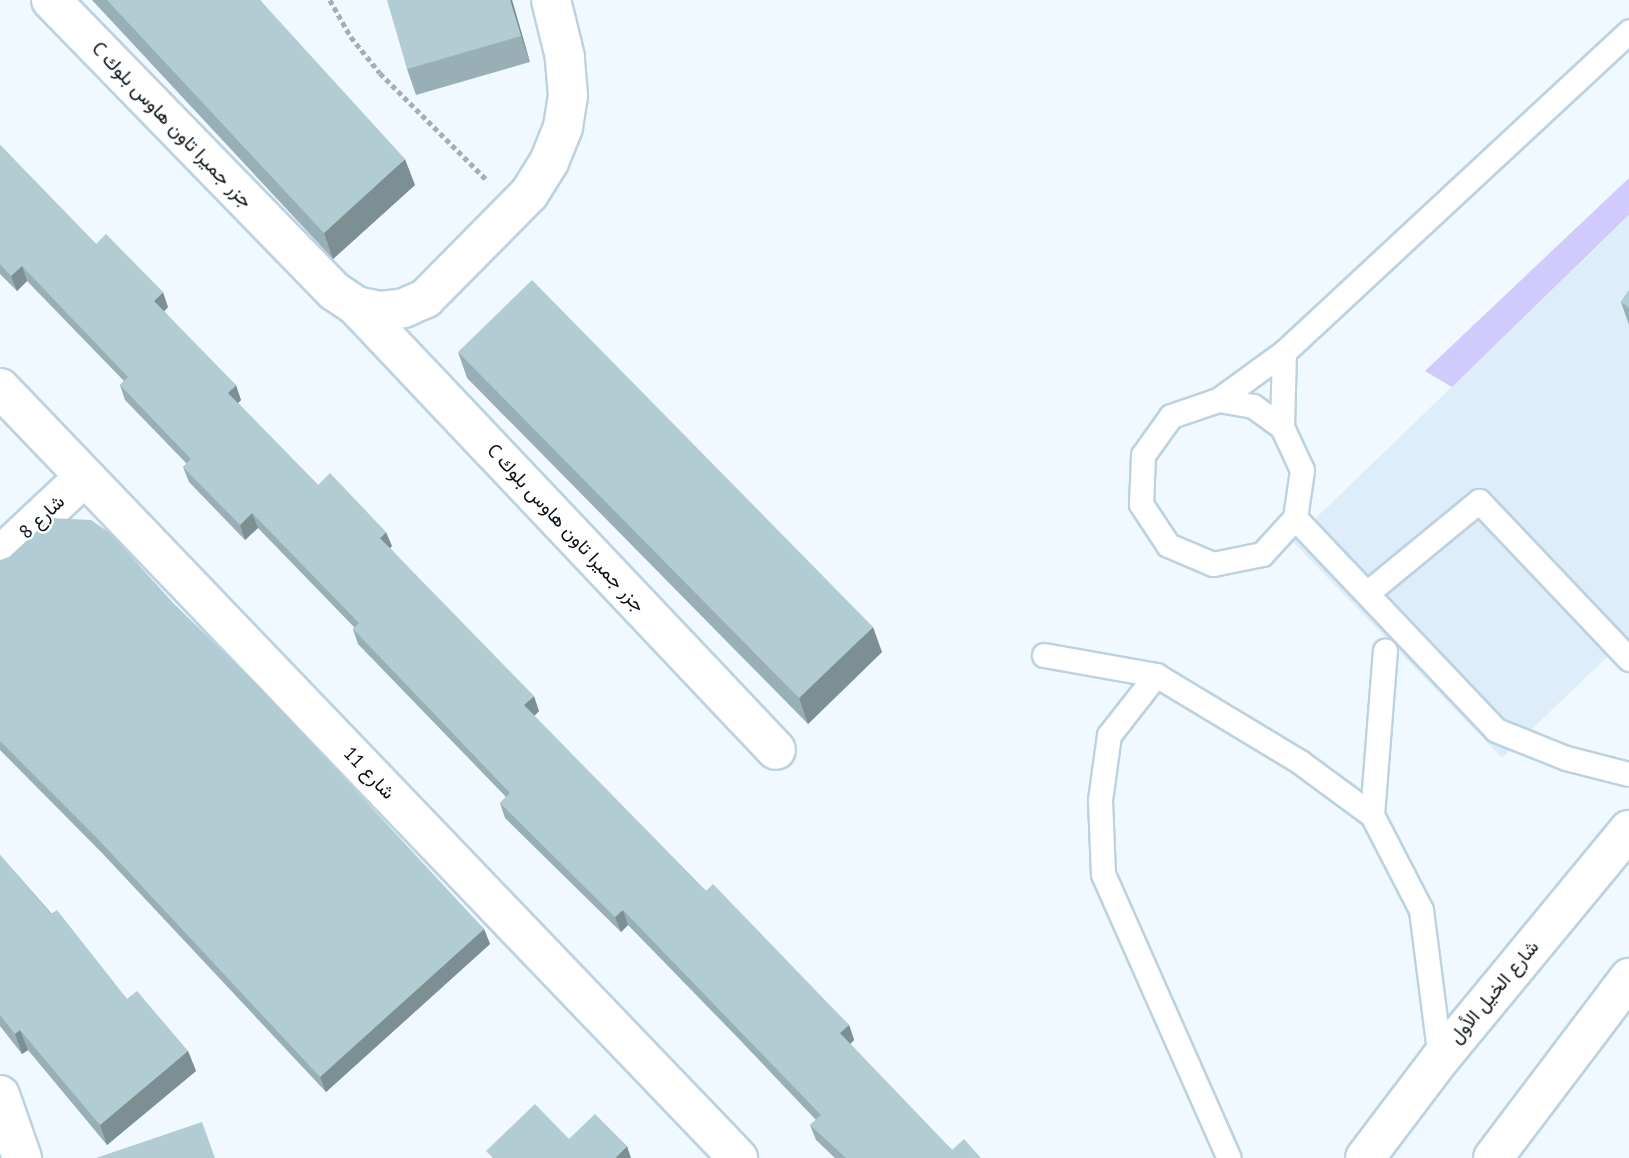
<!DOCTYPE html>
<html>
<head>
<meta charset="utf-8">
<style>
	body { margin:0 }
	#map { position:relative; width:1629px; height:1158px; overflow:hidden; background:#f0f9ff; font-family:"PT Sans",Vazirmatn,sans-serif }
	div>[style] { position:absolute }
	.built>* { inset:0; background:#ddeefa }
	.green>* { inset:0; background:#d1cafd }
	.path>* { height:4.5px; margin-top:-2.25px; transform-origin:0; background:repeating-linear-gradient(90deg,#a6aeb4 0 5px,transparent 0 8.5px) }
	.roads { filter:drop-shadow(2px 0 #bdd2e1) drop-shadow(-2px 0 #bdd2e1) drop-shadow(0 2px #bdd2e1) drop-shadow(0 -2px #bdd2e1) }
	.lane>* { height:23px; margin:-11.5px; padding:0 11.5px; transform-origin:11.5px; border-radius:11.5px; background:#fff }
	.street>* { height:38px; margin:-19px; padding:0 19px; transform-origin:19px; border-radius:19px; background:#fff }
	.secondary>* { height:38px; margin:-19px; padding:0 19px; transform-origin:19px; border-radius:19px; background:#fff }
	.wall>* { inset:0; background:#98b0b5 }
	.shaded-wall>* { inset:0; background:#7c9094 }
	.building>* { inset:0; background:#b1cdd3 }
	span { translate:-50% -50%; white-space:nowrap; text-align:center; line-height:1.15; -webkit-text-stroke:5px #fff; paint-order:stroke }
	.street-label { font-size:19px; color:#0a1116 }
</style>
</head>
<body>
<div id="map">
	<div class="built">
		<div style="clip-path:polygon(1629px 216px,1629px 636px,1502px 758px,1292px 541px)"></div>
	</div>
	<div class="green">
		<div style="clip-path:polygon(1629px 178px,1629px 215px,1452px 387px,1425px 371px)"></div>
	</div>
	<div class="path">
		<div style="left:330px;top:0;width:43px;rotate:60.4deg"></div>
		<div style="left:351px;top:37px;width:46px;rotate:51.1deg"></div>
		<div style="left:380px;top:73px;width:153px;rotate:45deg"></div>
	</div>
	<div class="roads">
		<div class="lane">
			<div style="left:1218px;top:400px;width:82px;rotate:-36deg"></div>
			<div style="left:1282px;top:427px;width:36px;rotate:-144deg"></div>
			<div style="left:1253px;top:406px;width:36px;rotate:-170deg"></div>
			<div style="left:1218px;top:400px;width:50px;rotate:161.2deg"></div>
			<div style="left:1171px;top:416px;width:48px;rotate:125.7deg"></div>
			<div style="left:1143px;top:455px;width:49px;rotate:92.3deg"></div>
			<div style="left:1141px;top:504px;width:49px;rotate:56.6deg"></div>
			<div style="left:1168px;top:545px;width:49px;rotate:22.9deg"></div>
			<div style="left:1213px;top:564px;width:50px;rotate:-11.5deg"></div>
			<div style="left:1262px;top:554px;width:49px;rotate:-47.5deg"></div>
			<div style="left:1295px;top:518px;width:49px;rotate:-81.7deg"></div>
			<div style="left:1302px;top:470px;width:47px;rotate:-114.9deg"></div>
			<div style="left:1282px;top:427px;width:75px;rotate:-88.5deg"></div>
			<div style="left:1284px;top:352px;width:471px;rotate:-42.9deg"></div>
			<div style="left:1295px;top:518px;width:292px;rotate:46.5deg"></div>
			<div style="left:1496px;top:730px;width:75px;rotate:21.8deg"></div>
			<div style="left:1566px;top:758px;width:65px;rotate:14.3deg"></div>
			<div style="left:1367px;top:593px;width:145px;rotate:-39.4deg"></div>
			<div style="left:1479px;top:501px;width:218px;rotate:46.5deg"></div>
			<div style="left:1044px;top:655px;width:114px;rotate:10.1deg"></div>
			<div style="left:1156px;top:675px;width:168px;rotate:31.1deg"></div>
			<div style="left:1300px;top:762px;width:89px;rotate:36.4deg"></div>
			<div style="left:1372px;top:815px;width:107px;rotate:62.7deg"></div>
			<div style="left:1421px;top:910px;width:150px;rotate:82.7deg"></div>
			<div style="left:1156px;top:675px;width:76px;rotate:128.1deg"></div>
			<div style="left:1109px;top:735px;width:66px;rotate:97.9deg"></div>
			<div style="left:1100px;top:800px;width:74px;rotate:87.7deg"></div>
			<div style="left:1103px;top:874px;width:311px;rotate:66.1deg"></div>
			<div style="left:1372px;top:815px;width:165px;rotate:-85.5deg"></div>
		</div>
		<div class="street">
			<div style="left:51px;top:0;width:406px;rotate:45.8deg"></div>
			<div style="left:334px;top:291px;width:27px;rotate:34deg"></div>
			<div style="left:356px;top:306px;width:25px;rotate:12deg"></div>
			<div style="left:380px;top:311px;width:24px;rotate:-7deg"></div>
			<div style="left:404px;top:308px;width:24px;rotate:-24deg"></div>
			<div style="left:426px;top:298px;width:146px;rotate:-45.3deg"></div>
			<div style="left:529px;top:194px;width:38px;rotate:-58deg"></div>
			<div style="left:549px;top:162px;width:38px;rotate:-68deg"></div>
			<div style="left:563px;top:127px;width:32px;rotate:-81deg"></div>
			<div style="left:568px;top:95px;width:38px;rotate:-95deg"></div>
			<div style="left:565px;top:57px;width:59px;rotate:-103.8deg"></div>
			<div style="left:356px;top:306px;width:611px;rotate:46.59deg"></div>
			<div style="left:0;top:388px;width:1067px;rotate:46.22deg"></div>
			<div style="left:0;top:556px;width:115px;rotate:-43.2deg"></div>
			<div style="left:0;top:1095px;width:67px;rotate:70.8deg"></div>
		</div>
		<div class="secondary">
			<div style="left:1365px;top:1158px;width:124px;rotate:-52.9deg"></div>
			<div style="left:1440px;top:1059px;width:297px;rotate:-50.5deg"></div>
			<div style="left:1493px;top:1158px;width:226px;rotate:-52.9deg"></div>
		</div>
	</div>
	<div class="wall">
		<div style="clip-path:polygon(92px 0,260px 0,415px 185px,333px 259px)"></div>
		<div style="clip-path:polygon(512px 0,530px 62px,416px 95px,407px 69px)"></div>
		<div style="clip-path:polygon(0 145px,96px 244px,168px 307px,164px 311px,241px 400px,238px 403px,318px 485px,392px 546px,390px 548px,539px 711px,534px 716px,706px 891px,849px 1025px,854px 1040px,850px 1044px,952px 1150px,981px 1158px,835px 1158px,816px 1140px,810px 1125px,816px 1120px,739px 1039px,628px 925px,621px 932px,505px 818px,500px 803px,506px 797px,358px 644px,353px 629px,354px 627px,258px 528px,245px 540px,189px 482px,183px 467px,187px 464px,125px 400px,120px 385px,124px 381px,27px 281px,17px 291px,0 274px)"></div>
		<div style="clip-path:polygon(1629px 290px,1629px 325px,1621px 302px)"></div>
		<div style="clip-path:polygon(458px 352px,882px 652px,808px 724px,467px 378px)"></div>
		<div style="clip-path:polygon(0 560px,176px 606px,484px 929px,490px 944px,326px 1092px,103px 854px,0 750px)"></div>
		<div style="clip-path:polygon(0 855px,127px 999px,188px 1051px,196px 1071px,107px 1145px,28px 1050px,22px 1054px,0 1026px)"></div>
	</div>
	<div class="shaded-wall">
		<div style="clip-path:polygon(510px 0,512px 0,530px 62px,521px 36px)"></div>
		<div style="clip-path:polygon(405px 159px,415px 185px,333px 259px,324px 233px)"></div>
		<div style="clip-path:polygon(22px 266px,27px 281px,17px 291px,11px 276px)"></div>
		<div style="clip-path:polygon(163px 292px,168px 307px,160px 316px,154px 301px)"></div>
		<div style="clip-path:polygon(236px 385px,241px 400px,234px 407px,228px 393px)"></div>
		<div style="clip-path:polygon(252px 513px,258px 528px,245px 540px,240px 525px)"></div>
		<div style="clip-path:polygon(386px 532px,392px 546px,385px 553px,380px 538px)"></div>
		<div style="clip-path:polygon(873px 627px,882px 652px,808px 724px,799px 698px)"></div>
		<div style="clip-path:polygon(534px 696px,539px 711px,530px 720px,524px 705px)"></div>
		<div style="clip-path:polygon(623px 910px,628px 925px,621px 932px,615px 917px)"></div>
		<div style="clip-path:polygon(484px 929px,490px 944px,326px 1092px,320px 1077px)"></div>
		<div style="clip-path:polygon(849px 1025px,854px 1040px,846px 1048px,840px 1033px)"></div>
		<div style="clip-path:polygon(20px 1030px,28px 1050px,22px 1054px,15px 1034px)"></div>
		<div style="clip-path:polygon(188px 1051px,196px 1071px,107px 1145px,100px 1125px)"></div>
		<div style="clip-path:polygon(627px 1146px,631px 1158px,615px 1158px)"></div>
	</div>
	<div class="building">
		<div style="clip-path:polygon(107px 0,260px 0,405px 159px,324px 233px)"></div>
		<div style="clip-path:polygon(387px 0,510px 0,521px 36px,407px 69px)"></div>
		<div style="clip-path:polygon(0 145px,96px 244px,106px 234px,163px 292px,154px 301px,236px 385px,228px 393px,318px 485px,330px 473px,386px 532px,380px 538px,534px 696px,524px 705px,706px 891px,713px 884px,849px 1025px,840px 1033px,952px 1150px,964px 1139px,981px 1158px,846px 1158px,810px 1125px,821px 1115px,733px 1024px,623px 910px,615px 917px,500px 803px,510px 793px,353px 629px,359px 623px,252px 513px,240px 525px,183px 467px,191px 459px,120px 385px,128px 377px,22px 266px,11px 276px,0 264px)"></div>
		<div style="clip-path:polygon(532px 280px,873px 627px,799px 698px,458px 352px)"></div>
		<div style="clip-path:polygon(1629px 290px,1629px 308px,1621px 302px)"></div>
		<div style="clip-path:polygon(51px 518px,91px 520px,110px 533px,176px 606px,261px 688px,484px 929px,320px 1077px,97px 838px,0 741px,0 560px,9px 557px)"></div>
		<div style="clip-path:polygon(0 855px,51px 914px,57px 910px,127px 999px,137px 991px,188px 1051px,100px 1125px,20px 1030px,15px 1034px,0 1015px)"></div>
		<div style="clip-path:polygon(535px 1104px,569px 1139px,595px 1114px,627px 1146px,615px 1158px,493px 1158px,486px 1151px)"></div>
		<div style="clip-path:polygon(202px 1122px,215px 1158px,96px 1158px)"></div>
	</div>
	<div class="street-label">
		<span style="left:172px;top:125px;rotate:46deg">C جزر جميرا تاون هاوس بلوك</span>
		<span style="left:42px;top:517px;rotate:-43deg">شارع 8</span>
		<span style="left:566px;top:528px;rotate:47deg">C جزر جميرا تاون هاوس بلوك</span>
		<span style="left:369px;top:773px;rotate:46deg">شارع 11</span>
		<span style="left:1494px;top:992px;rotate:-50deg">شارع الخيل الأول</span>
	</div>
</div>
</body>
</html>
